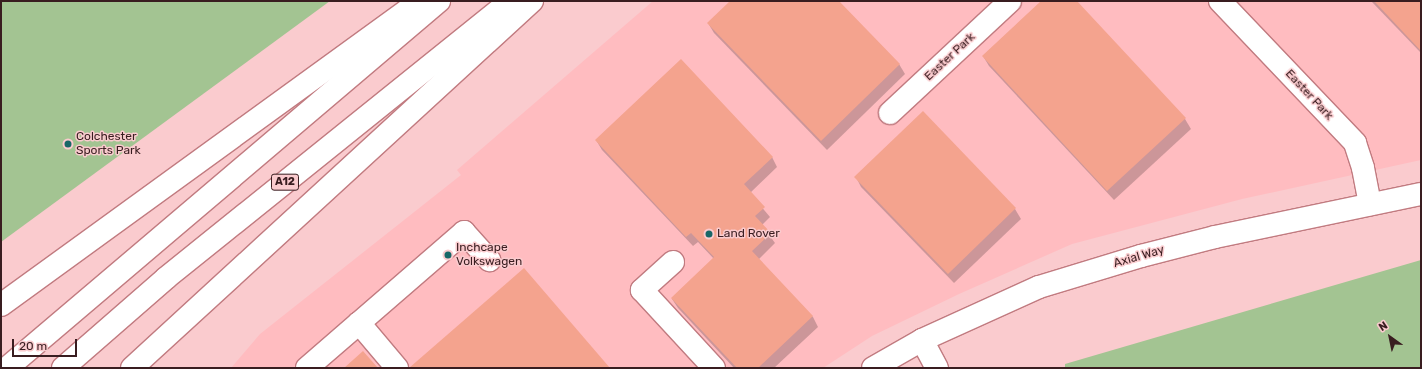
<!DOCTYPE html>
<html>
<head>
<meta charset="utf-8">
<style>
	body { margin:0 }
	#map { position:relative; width:1422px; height:369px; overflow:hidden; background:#facbce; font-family:Rubik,sans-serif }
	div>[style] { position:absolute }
	.built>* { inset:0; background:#ffbcc0 }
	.green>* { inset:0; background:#a3c492 }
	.shadow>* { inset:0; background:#0003 }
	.building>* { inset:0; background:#f4a38e }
	.roads { filter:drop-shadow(1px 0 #c17b80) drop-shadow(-1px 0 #c17b80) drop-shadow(0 1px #c17b80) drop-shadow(0 -1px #c17b80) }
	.minor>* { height:22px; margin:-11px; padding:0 11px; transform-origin:11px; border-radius:11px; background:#fff }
	.highway>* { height:22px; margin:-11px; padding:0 11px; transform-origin:11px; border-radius:11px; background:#fff }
	.dots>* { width:11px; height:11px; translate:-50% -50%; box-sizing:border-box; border:2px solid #facbce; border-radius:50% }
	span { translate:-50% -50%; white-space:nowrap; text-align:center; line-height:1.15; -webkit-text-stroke:3px #facbce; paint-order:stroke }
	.shield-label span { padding:1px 3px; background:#facbce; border:1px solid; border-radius:3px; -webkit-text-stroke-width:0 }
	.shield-label { font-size:11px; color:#391d20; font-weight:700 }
	.street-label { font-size:12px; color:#391d20 }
	.poi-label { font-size:12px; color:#391d20 }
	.left { translate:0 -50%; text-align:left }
	.frame { position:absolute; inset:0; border:2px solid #391d20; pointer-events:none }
	.north { position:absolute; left:1370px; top:317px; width:40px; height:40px; -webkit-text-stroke:3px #facbce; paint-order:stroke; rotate:327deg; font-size:11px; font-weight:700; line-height:16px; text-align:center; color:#391d20 }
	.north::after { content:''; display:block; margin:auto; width:14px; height:18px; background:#391d20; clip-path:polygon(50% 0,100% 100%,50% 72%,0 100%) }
	.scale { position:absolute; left:12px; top:339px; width:65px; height:18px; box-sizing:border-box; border:2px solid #391d20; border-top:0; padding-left:5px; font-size:12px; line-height:14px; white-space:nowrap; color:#391d20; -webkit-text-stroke:3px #facbce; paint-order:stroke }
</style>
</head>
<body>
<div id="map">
	<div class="built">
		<div style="clip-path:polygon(653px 1px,1421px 1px,1421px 160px,1242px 199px,1072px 244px,959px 294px,872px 336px,823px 368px,231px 368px,260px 334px,461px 175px,457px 170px)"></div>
	</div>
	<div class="green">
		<div style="clip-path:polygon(1px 1px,330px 1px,1px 242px)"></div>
		<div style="clip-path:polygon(1421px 260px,1421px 368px,1065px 368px,1065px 364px)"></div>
	</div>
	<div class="shadow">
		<div style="clip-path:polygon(732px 1px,838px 1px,899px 64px,905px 74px,827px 150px,714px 33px,708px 23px)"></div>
		<div style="clip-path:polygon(1042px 1px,1076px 1px,1185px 119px,1191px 129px,1114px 200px,989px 66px,983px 56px)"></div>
		<div style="clip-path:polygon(1371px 1px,1421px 1px,1421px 53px)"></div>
		<div style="clip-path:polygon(923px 113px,1015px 209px,1021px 219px,954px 283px,861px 187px,856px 177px)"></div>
		<div style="clip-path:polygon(596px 140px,772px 157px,777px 167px,750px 193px,770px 217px,762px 225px,775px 243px,758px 260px,813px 317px,818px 327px,774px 368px,734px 368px,678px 308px,672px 299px,714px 259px,698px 242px,693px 246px,602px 150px)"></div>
	</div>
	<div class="building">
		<div style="clip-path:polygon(730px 1px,839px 1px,900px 64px,821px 141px,707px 23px)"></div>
		<div style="clip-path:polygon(1041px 1px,1077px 1px,1186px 118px,1107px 191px,982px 56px)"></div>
		<div style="clip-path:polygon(1374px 1px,1421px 1px,1421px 51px)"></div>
		<div style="clip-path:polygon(681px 59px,773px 157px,744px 184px,765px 207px,755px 216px,771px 233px,752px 251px,813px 316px,758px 368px,737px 368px,671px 298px,714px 257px,691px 233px,686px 237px,595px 140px)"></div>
		<div style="clip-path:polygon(923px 111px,1016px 208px,948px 274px,854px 177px)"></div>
		<div style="clip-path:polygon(524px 268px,610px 368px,409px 368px)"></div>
		<div style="clip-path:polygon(363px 351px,378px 368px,344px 368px)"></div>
	</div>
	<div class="roads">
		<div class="minor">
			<div style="left:1220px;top:1px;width:196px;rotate:46.4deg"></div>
			<div style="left:1355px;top:143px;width:26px;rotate:72deg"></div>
			<div style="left:1363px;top:168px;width:37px;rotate:79deg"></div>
			<div style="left:890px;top:113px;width:164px;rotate:-43deg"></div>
			<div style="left:673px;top:262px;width:42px;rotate:137.9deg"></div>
			<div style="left:642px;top:290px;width:106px;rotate:47.3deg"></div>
			<div style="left:922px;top:340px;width:32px;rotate:62deg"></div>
			<div style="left:307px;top:368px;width:69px;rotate:-40.9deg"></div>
			<div style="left:397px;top:368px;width:59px;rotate:-130.2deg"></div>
			<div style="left:359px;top:323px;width:139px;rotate:-40.9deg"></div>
			<div style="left:464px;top:232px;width:38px;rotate:48deg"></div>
			<div style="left:873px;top:368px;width:56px;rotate:-29.7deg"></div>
			<div style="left:922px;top:340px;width:128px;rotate:-24.4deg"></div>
			<div style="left:1039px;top:287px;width:107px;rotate:-16.9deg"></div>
			<div style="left:1141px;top:256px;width:76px;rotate:-14.4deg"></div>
			<div style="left:1215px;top:237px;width:210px;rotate:-11.8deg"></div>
		</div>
		<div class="highway">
			<div style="left:1px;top:305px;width:509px;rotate:-35.97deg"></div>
			<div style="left:7px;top:368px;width:567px;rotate:-40.35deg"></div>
			<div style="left:63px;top:368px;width:137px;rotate:-41.1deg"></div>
			<div style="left:166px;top:278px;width:442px;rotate:-38.8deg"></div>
			<div style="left:132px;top:368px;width:543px;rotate:-42.54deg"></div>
		</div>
	</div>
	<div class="dots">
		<div style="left:68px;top:144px;background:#186767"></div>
		<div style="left:709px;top:234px;background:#186767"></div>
		<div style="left:448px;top:255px;background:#186767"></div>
	</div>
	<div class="shield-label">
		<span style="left:285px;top:182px">A12</span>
	</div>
	<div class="street-label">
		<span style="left:950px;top:57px;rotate:-43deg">Easter Park</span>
		<span style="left:1309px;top:95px;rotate:47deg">Easter Park</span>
		<span style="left:1139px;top:257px;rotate:-16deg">Axial Way</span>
	</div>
	<div class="poi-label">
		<span class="left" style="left:76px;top:144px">Colchester<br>Sports Park</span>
		<span class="left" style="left:717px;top:234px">Land Rover</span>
		<span class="left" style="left:456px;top:255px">Inchcape<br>Volkswagen</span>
	</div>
	<div class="frame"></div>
	<div class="north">N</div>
	<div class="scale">20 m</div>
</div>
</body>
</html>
